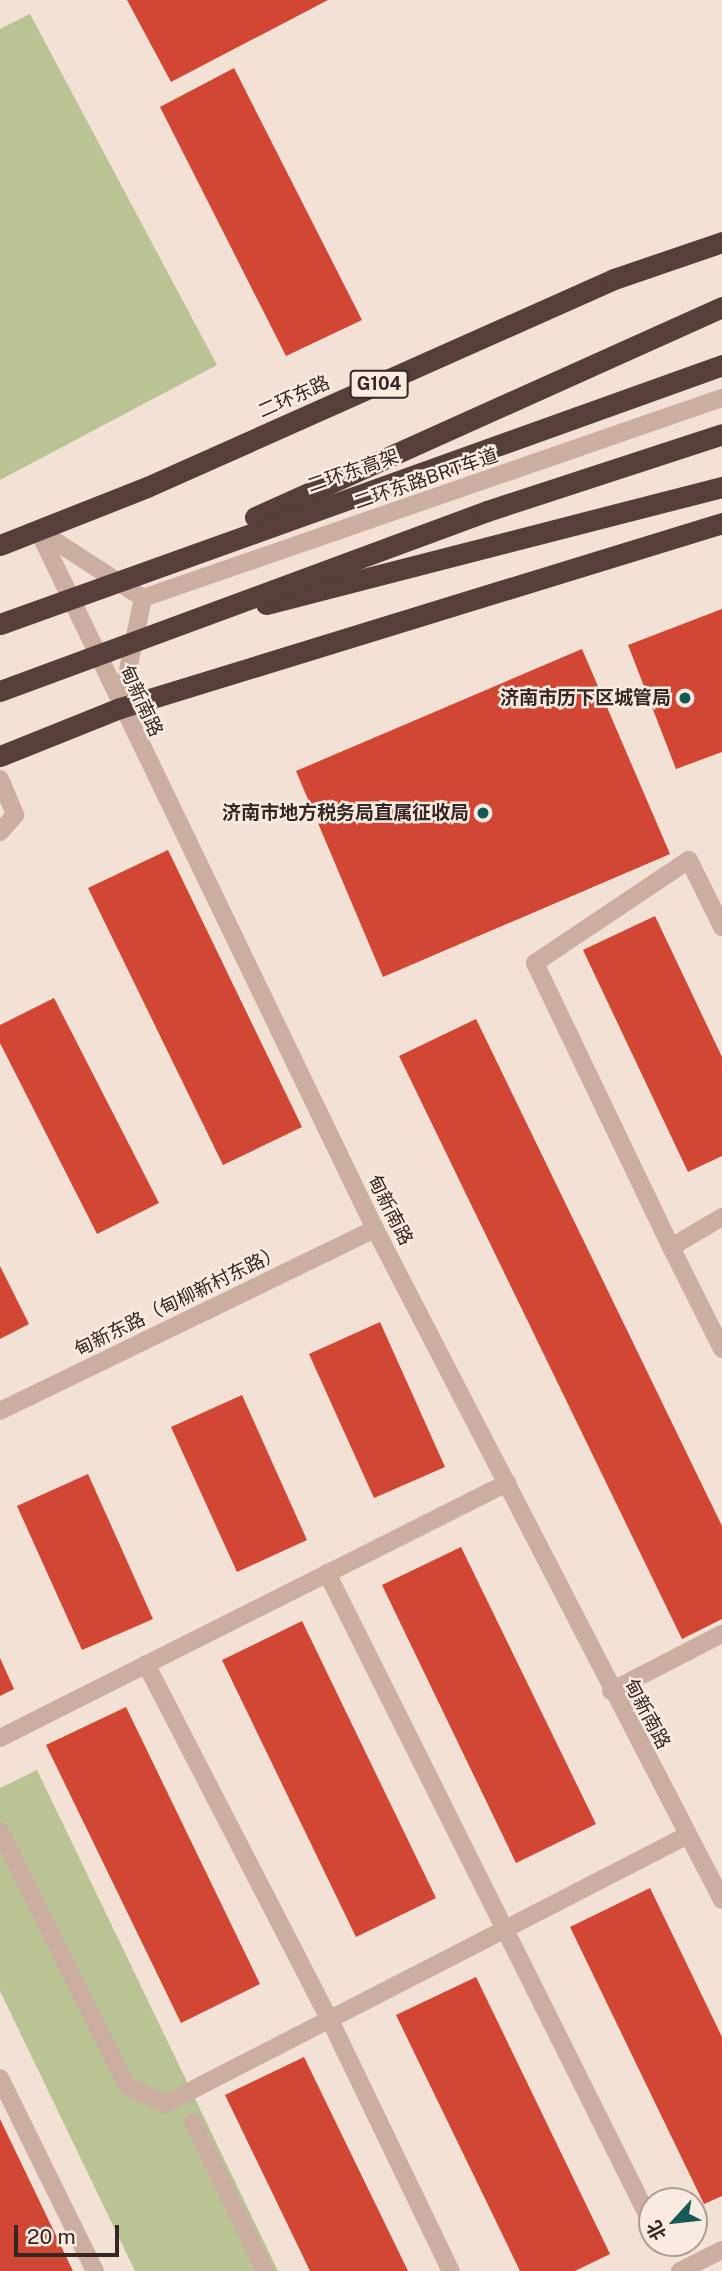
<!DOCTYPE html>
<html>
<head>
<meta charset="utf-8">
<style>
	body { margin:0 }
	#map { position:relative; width:722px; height:2271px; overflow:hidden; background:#f3e1d5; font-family:"Public Sans","Noto Sans SC",sans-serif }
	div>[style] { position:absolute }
	.green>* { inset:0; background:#b9c394 }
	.building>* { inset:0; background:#d24634 }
	.minor>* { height:18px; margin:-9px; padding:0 9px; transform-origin:9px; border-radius:9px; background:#cbaea0 }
	.highway>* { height:21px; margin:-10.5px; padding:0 10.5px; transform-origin:10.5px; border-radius:10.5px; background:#563f3a }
	.dots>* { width:19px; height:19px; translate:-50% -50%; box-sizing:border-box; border:4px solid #faebe1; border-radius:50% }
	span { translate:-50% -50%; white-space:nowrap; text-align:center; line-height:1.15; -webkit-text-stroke:5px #faebe1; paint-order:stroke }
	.shield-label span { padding:2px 5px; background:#faebe1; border:2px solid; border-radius:5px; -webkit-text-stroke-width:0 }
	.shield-label { font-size:18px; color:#342724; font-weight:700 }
	.street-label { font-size:19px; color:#342724 }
	.poi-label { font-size:19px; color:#342724; font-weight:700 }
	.right { translate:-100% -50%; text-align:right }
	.north { position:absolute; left:638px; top:2187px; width:70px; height:70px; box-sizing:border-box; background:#faebe1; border:2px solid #ab9d95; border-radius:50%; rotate:243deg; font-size:19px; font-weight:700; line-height:28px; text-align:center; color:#342724 }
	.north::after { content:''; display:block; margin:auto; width:24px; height:32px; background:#165955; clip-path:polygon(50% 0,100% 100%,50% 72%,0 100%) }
	.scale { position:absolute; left:14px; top:2225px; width:105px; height:32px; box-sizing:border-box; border:4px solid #342724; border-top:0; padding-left:9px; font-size:21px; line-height:24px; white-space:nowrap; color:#342724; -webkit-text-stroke:5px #faebe1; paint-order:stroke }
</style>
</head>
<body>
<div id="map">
	<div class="green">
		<div style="clip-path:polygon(30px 14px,217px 365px,0 480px,0 29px)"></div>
		<div style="clip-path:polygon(37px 1770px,278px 2271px,135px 2271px,0 1991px,0 1788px)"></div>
	</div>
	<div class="building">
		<div style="clip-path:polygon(127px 0,328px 0,171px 82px)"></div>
		<div style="clip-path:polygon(234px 68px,362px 320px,286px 356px,160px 107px)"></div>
		<div style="clip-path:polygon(722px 609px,722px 752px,676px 769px,628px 645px)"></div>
		<div style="clip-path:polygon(582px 649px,670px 854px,383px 977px,296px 771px)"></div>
		<div style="clip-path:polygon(168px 850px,302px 1127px,223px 1165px,88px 888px)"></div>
		<div style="clip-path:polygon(655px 916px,722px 1057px,722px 1156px,688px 1172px,583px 950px)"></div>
		<div style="clip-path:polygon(54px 998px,159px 1203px,97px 1234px,0 1043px,0 1025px)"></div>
		<div style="clip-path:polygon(476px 1019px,722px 1526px,722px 1619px,682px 1639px,399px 1056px)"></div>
		<div style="clip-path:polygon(0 1266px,29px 1324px,0 1339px)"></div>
		<div style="clip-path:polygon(380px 1322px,445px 1467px,374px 1498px,309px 1354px)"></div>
		<div style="clip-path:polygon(242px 1395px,307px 1540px,237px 1572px,171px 1427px)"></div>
		<div style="clip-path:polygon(88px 1474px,153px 1619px,82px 1650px,17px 1506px)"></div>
		<div style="clip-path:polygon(461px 1547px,596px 1824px,516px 1863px,382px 1585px)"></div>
		<div style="clip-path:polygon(302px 1621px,436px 1898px,356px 1937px,222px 1660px)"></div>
		<div style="clip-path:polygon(0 1658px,14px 1689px,0 1696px)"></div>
		<div style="clip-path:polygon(126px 1707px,260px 1984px,181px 2023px,46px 1745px)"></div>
		<div style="clip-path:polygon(650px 1888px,722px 2037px,722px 2196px,704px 2204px,570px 1927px)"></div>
		<div style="clip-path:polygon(476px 1977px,610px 2254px,575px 2271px,520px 2271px,396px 2015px)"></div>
		<div style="clip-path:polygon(304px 2057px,408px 2271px,310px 2271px,225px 2095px)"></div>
		<div style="clip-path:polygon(0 2119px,73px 2271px,0 2271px)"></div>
	</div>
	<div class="minor">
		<div style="left:38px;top:530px;width:776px;rotate:64.26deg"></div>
		<div style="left:375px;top:1229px;width:755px;rotate:62.65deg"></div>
		<div style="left:38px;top:530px;width:125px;rotate:32.9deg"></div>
		<div style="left:143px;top:598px;width:613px;rotate:-19.06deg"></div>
		<div style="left:120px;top:708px;width:112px;rotate:-78.2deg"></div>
		<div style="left:0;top:779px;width:39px;rotate:67deg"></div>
		<div style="left:15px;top:815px;width:23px;rotate:131deg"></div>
		<div style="left:722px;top:1217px;width:59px;rotate:149.5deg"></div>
		<div style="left:671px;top:1247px;width:114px;rotate:63.4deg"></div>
		<div style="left:671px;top:1247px;width:315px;rotate:-115.6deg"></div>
		<div style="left:535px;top:963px;width:185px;rotate:-33.8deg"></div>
		<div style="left:689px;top:860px;width:75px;rotate:63.8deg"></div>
		<div style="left:0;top:1411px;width:417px;rotate:-25.9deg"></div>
		<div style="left:327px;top:1573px;width:723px;rotate:63.47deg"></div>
		<div style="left:146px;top:1664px;width:399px;rotate:62.7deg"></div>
		<div style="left:329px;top:2018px;width:281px;rotate:64.3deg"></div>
		<div style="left:611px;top:1691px;width:125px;rotate:-27.2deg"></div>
		<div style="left:0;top:1738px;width:568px;rotate:-26.7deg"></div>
		<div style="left:0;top:1831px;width:285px;rotate:63.5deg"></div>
		<div style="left:127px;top:2086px;width:42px;rotate:25.3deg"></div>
		<div style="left:165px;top:2104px;width:588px;rotate:-27.22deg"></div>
		<div style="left:0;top:2078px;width:215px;rotate:63.8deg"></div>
		<div style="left:193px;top:2122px;width:165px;rotate:64.2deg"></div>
		<div style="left:680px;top:2271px;width:47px;rotate:-26.6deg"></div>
	</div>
	<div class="highway">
		<div style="left:255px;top:517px;width:512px;rotate:-24.21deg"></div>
		<div style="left:0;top:545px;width:158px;rotate:-21.5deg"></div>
		<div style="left:147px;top:487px;width:511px;rotate:-24.01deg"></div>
		<div style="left:614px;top:279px;width:114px;rotate:-18.9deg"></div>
		<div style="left:266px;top:604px;width:471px;rotate:-14.4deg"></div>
		<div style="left:0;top:624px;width:767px;rotate:-19.73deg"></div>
		<div style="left:0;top:691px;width:519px;rotate:-20.28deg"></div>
		<div style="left:487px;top:511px;width:247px;rotate:-18.1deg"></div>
		<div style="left:0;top:756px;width:129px;rotate:-21.8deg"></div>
		<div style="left:120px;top:708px;width:630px;rotate:-17.08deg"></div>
	</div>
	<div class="dots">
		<div style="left:685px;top:698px;background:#165955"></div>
		<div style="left:483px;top:813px;background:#165955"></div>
	</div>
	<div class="shield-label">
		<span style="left:379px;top:384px">G104</span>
	</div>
	<div class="street-label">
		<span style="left:294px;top:397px;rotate:-24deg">二环东路</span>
		<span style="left:353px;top:471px;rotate:-19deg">二环东高架</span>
		<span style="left:426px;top:479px;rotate:-19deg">二环东路BRT车道</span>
		<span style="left:141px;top:701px;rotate:65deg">甸新南路</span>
		<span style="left:390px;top:1210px;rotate:63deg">甸新南路</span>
		<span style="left:178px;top:1301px;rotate:-26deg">甸新东路（甸柳新村东路）</span>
		<span style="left:647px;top:1714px;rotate:62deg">甸新南路</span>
	</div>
	<div class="poi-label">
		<span class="right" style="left:671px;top:698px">济南市历下区城管局</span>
		<span class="right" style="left:469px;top:813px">济南市地方税务局直属征收局</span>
	</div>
	<div class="north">北</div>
	<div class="scale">20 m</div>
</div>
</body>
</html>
